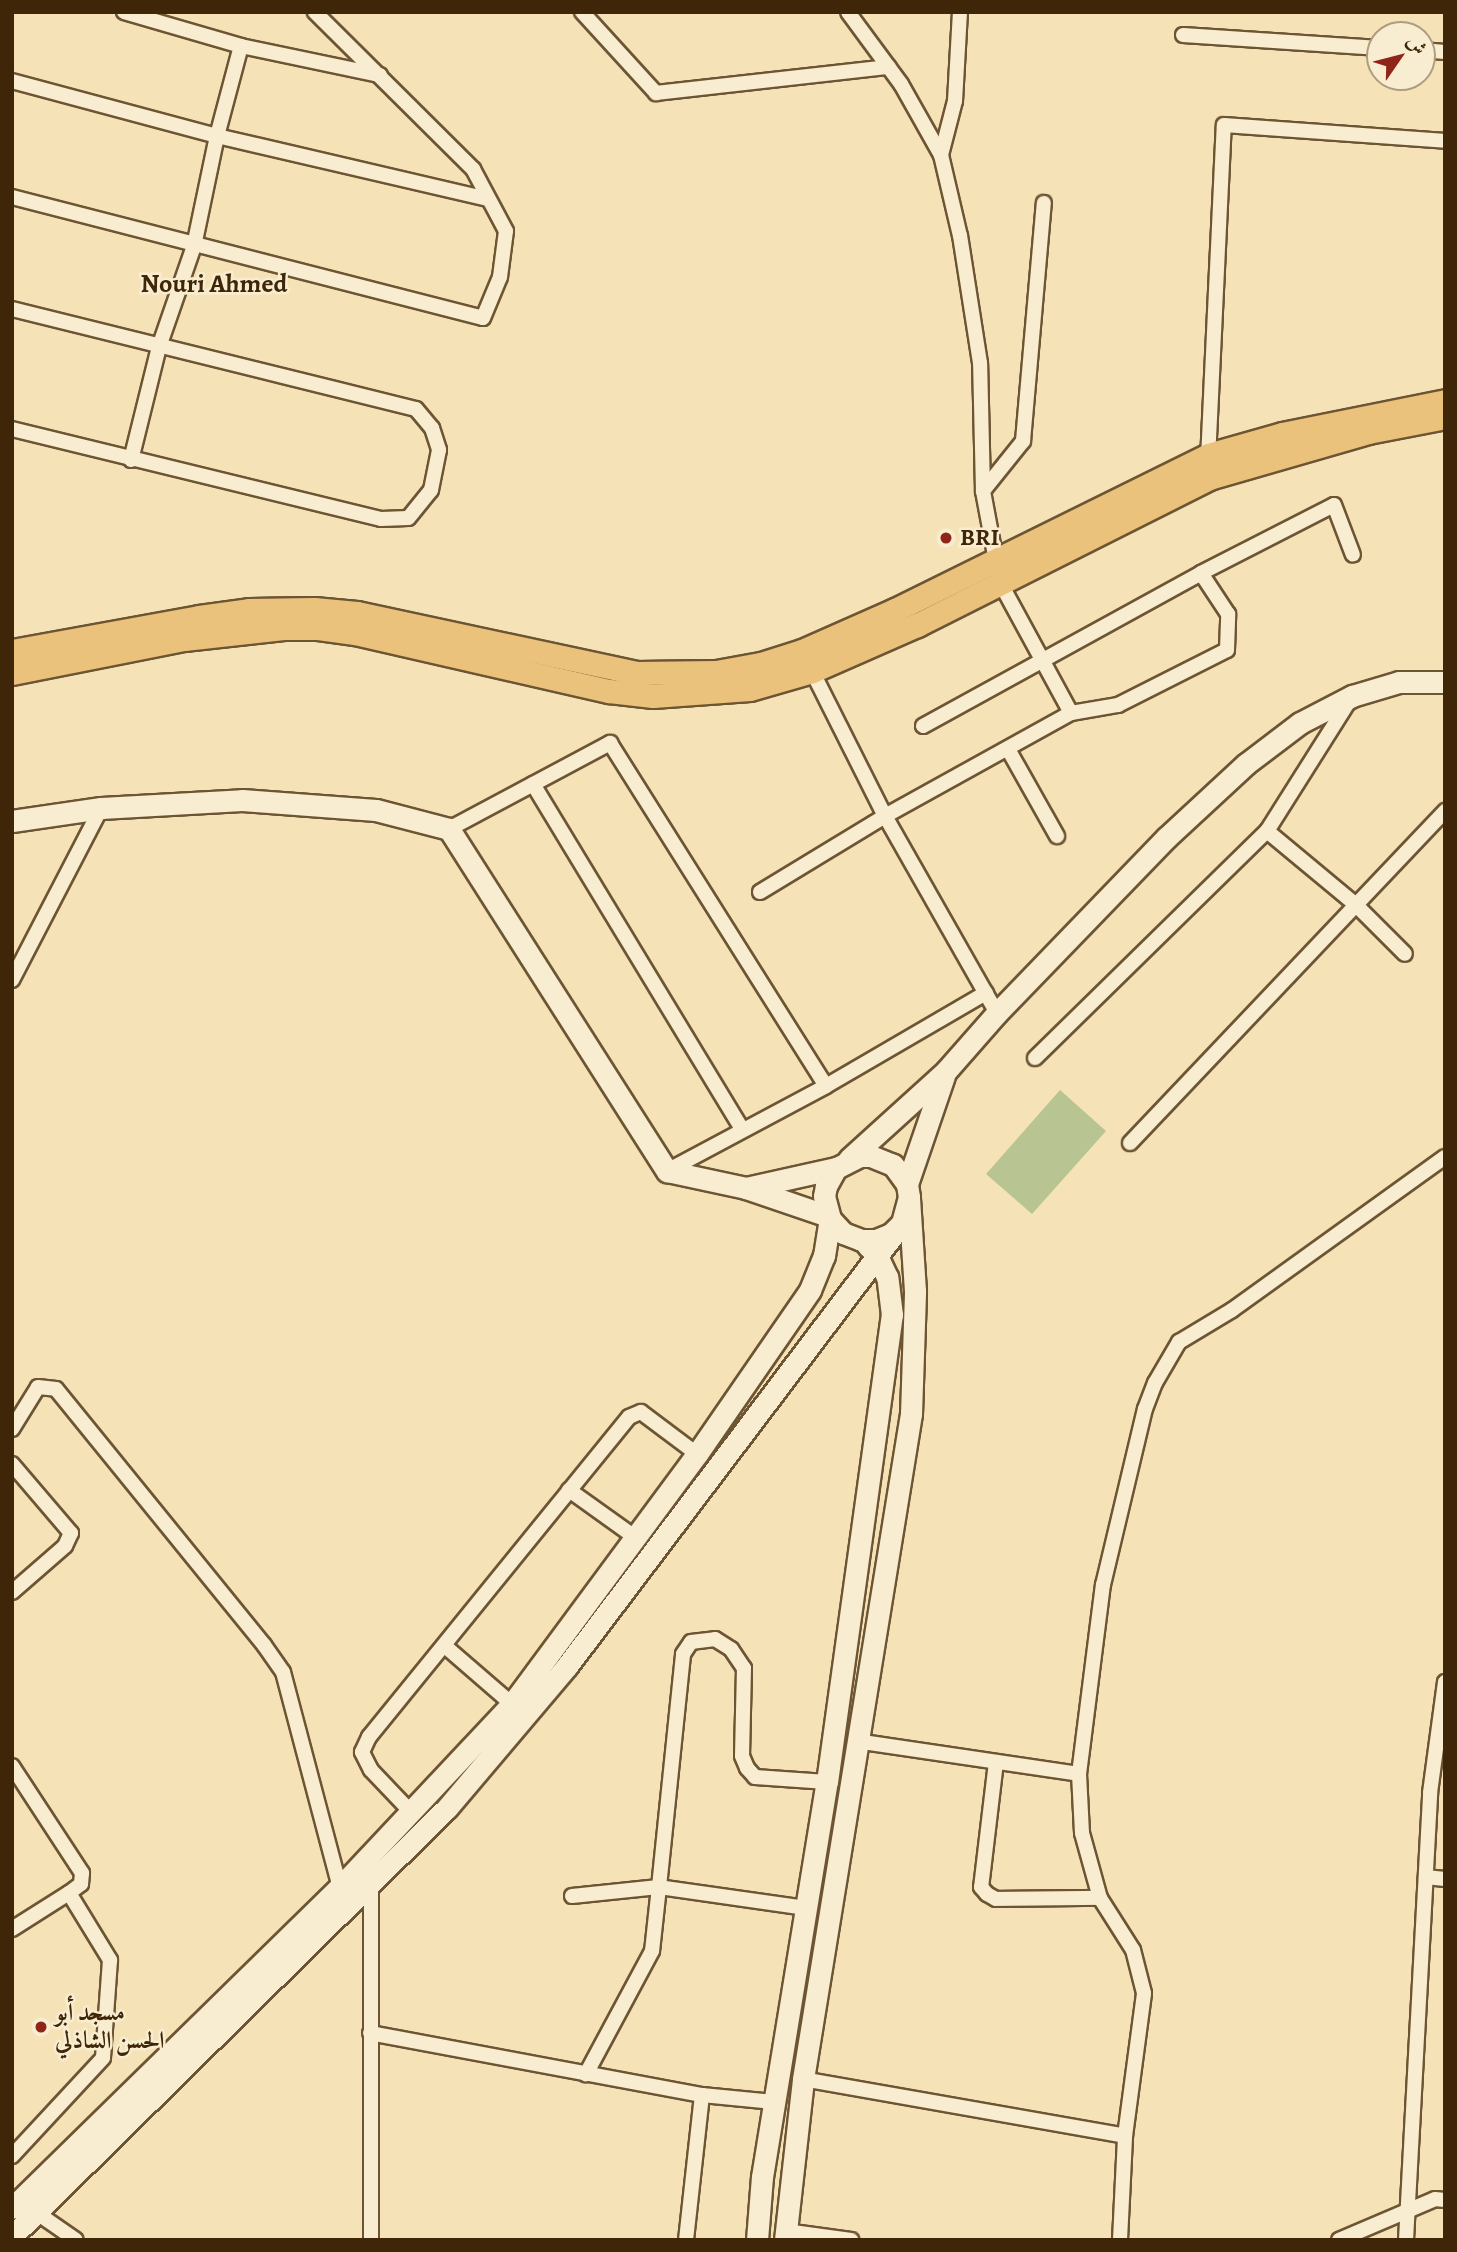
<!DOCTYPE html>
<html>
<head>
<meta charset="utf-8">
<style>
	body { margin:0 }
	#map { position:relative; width:1457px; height:2252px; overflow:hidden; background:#f5e3b7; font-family:Alegreya,Amiri,serif }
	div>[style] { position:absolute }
	.green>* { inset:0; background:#b8c491 }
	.roads { filter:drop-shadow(2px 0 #6d5534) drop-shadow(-2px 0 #6d5534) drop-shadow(0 2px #6d5534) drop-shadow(0 -2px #6d5534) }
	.street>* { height:14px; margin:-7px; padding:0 7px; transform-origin:7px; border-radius:7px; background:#f8edd0 }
	.secondary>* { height:21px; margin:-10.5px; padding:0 10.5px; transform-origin:10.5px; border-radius:10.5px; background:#f8edd0 }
	.primary>* { height:23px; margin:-11.5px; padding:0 11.5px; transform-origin:11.5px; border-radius:11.5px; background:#eac27c }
	.dots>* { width:19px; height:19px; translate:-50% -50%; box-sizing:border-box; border:4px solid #f8edd0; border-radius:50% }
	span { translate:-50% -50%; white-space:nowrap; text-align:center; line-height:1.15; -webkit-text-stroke:5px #f8edd0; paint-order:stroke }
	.poi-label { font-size:24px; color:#402609; font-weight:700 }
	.left { translate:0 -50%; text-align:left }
	.neighbourhood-label { font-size:26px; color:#402609; font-weight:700 }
	.frame { position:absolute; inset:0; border:14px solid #402609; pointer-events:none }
	.north { position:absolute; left:1366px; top:21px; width:70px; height:70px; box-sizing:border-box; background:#f8edd0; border:2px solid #ae9d80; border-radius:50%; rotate:55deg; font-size:19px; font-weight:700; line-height:28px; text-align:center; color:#402609 }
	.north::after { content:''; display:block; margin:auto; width:24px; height:32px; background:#8f2418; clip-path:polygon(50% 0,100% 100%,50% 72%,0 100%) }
</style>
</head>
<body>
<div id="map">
	<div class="green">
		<div style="clip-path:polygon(1060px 1090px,1106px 1131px,1032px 1214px,986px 1174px)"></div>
	</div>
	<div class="roads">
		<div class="street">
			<div style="left:124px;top:12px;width:122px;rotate:16.2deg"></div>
			<div style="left:241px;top:46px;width:142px;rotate:11.8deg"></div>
			<div style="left:582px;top:12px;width:110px;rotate:47.6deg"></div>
			<div style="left:656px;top:93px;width:234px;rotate:-6.4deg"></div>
			<div style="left:1183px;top:35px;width:197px;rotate:3.8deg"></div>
			<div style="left:1422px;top:50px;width:23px;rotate:5deg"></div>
			<div style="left:12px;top:81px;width:212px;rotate:15deg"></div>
			<div style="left:217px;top:136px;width:278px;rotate:13.1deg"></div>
			<div style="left:941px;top:155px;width:56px;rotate:-75.5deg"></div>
			<div style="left:955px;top:101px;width:89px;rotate:-86.8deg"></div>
			<div style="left:12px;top:197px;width:486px;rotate:14.4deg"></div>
			<div style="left:483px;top:318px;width:44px;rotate:-67.5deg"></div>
			<div style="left:500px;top:277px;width:46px;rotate:-82.6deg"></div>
			<div style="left:506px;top:231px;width:70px;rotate:-118deg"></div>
			<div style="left:473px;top:169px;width:223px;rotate:-135.2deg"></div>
			<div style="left:12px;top:309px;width:416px;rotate:13.9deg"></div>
			<div style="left:416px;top:409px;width:25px;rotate:50deg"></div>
			<div style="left:432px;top:428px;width:23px;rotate:72deg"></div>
			<div style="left:439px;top:450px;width:41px;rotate:101.3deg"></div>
			<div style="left:431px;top:490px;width:36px;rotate:129deg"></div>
			<div style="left:408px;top:518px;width:27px;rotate:178deg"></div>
			<div style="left:381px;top:519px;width:380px;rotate:-166.3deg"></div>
			<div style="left:131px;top:460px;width:116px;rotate:-76.1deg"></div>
			<div style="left:159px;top:347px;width:107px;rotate:-70.9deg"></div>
			<div style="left:194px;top:246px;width:112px;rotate:-78.2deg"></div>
			<div style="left:217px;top:136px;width:93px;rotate:-75.1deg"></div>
			<div style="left:1208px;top:460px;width:335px;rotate:-87.3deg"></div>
			<div style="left:1224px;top:125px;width:222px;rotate:4.1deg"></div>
			<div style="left:983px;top:491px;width:64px;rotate:-51.3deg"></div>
			<div style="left:1023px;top:441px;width:239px;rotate:-85deg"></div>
			<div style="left:812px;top:671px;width:162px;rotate:63.3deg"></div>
			<div style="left:885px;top:816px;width:227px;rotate:60.4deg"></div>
			<div style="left:1071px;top:713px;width:48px;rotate:-9.7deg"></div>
			<div style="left:1118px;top:705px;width:122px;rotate:-26.8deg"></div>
			<div style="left:1227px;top:650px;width:36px;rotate:-88deg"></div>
			<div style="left:1228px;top:614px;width:49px;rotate:-123.4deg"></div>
			<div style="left:923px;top:726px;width:317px;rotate:-28.8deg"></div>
			<div style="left:1201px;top:573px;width:149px;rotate:-27.1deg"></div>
			<div style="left:1334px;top:505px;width:53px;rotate:69.2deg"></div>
			<div style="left:1008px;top:749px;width:100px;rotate:60.6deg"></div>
			<div style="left:533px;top:784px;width:403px;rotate:58.8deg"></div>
			<div style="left:449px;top:829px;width:183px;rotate:-28.1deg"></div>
			<div style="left:610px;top:743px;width:405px;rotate:57.8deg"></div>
			<div style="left:1267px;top:831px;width:116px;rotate:39.7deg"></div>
			<div style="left:1356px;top:905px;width:69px;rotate:45deg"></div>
			<div style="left:760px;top:892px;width:146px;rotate:-31.3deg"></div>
			<div style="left:885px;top:816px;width:213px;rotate:-29deg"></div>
			<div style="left:1071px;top:713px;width:149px;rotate:-118.5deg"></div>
			<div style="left:1000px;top:582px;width:93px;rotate:-100.6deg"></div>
			<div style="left:983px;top:491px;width:128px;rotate:-91.3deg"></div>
			<div style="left:980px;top:363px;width:129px;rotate:-98.9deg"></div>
			<div style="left:960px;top:236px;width:83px;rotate:-103.2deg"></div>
			<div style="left:941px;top:155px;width:81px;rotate:-119.4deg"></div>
			<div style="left:901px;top:84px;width:89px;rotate:-126.4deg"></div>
			<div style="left:12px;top:980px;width:194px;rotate:-62.6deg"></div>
			<div style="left:1035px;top:1058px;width:325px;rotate:-44.4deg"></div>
			<div style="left:1267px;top:831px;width:157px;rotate:-57.7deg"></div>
			<div style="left:1130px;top:1143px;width:458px;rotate:-46.5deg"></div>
			<div style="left:667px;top:1171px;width:180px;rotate:-28.1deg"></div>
			<div style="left:826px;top:1086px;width:185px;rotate:-30.2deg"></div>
			<div style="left:12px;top:1429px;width:49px;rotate:-58.2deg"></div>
			<div style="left:38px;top:1387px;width:18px;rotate:6deg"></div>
			<div style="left:56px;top:1389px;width:330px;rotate:50.9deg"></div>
			<div style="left:264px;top:1645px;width:33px;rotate:55deg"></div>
			<div style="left:283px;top:1672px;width:222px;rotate:75.2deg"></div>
			<div style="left:12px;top:1464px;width:91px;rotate:49.5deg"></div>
			<div style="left:71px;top:1533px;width:14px;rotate:115deg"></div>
			<div style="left:65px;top:1546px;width:70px;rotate:139deg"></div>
			<div style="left:569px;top:1490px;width:82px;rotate:35.6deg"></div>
			<div style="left:445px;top:1646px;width:89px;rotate:40.9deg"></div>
			<div style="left:856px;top:1741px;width:225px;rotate:8.4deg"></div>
			<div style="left:996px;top:1762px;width:126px;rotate:96.8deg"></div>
			<div style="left:981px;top:1887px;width:9px;rotate:49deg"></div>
			<div style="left:987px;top:1894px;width:10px;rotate:29deg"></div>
			<div style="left:996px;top:1899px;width:104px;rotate:-0.6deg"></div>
			<div style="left:12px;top:1766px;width:128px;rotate:56.8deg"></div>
			<div style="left:82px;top:1873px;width:11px;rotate:95deg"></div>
			<div style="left:81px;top:1884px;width:15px;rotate:143deg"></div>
			<div style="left:411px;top:1812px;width:58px;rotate:-133.6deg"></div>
			<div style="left:371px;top:1770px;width:20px;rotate:-117deg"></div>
			<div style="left:362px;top:1752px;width:17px;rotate:-65deg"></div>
			<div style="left:369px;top:1737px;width:412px;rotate:-50.9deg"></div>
			<div style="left:629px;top:1417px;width:13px;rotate:-23deg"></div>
			<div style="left:641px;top:1412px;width:70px;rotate:36.9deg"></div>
			<div style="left:1426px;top:1877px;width:19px;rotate:6deg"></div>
			<div style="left:371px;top:1883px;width:357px;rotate:90deg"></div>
			<div style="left:572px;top:1896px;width:87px;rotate:-5.9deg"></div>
			<div style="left:659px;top:1887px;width:64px;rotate:96.2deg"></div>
			<div style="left:652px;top:1951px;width:140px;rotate:118.2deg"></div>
			<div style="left:806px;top:1908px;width:148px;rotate:-171.9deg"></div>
			<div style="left:659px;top:1887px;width:234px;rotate:-84.1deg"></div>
			<div style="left:683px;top:1654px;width:14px;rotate:-56deg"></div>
			<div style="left:691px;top:1642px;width:24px;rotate:-7deg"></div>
			<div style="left:715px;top:1639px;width:19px;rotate:32deg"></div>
			<div style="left:731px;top:1649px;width:23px;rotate:56deg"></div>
			<div style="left:744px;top:1668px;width:88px;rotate:91.3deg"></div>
			<div style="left:742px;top:1756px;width:13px;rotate:67deg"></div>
			<div style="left:747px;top:1768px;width:12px;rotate:48deg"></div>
			<div style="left:755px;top:1777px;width:72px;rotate:4deg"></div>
			<div style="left:12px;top:1929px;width:67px;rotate:-32.3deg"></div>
			<div style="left:69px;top:1893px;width:79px;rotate:58.5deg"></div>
			<div style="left:110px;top:1960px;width:98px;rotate:94.1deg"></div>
			<div style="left:103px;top:2058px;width:134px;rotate:132.9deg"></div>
			<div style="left:370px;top:2033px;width:338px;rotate:10.6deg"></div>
			<div style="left:702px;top:2095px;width:72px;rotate:5.6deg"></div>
			<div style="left:803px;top:2079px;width:327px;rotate:10deg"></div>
			<div style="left:37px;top:2213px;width:47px;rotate:34.7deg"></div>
			<div style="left:785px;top:2231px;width:67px;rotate:7.8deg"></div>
			<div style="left:686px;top:2240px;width:146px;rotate:-83.7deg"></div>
			<div style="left:1120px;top:2240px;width:104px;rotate:-87.2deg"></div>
			<div style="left:1125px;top:2136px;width:144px;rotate:-82.4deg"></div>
			<div style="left:1144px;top:1993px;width:44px;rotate:-104.3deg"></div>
			<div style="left:1133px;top:1950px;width:62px;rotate:-122.4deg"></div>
			<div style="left:1100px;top:1898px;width:67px;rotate:-105.5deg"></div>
			<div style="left:1082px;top:1833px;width:59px;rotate:-92.9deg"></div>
			<div style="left:1079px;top:1774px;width:191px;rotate:-82.8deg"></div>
			<div style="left:1103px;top:1585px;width:181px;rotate:-76.6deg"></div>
			<div style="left:1145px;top:1409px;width:28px;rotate:-69deg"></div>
			<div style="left:1155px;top:1383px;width:48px;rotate:-59.7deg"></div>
			<div style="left:1179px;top:1342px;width:62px;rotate:-31.1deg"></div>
			<div style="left:1232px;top:1310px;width:262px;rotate:-35.7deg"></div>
			<div style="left:1339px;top:2240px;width:104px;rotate:-23.1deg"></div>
			<div style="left:1435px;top:2199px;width:10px;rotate:6deg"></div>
			<div style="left:1406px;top:2240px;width:448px;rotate:-86.9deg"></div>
			<div style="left:1430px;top:1793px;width:112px;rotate:-82.3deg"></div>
		</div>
		<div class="secondary">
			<div style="left:12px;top:821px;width:90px;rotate:-8.3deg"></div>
			<div style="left:101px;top:808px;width:141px;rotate:-3.2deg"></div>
			<div style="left:242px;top:800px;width:134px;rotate:4.3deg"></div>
			<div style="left:376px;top:810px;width:75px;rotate:14.6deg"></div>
			<div style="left:449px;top:829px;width:406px;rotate:57.5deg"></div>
			<div style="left:667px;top:1171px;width:81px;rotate:12.1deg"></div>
			<div style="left:746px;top:1188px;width:87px;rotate:18.9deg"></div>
			<div style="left:849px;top:1159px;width:131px;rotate:-42.2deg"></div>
			<div style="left:946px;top:1071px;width:77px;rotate:-48.7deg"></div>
			<div style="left:997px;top:1013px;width:243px;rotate:-46deg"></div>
			<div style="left:1166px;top:838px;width:109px;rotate:-42.8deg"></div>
			<div style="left:1246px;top:764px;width:68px;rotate:-37.2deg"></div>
			<div style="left:1300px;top:723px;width:59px;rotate:-27.4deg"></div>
			<div style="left:1352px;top:696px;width:49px;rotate:-16.6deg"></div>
			<div style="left:1399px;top:682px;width:46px"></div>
			<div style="left:907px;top:1184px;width:114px;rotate:-71.1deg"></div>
			<div style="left:746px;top:1188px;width:92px;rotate:-12.5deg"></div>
			<div style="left:12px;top:2208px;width:459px;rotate:-44.4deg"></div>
			<div style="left:340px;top:1887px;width:251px;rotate:-46.8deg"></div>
			<div style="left:512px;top:1704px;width:311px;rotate:-53.5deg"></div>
			<div style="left:697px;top:1454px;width:199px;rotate:-55.4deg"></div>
			<div style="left:810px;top:1290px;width:37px;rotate:-68deg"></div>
			<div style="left:824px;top:1256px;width:37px;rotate:-81deg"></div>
			<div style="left:12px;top:2236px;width:610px;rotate:-44.54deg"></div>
			<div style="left:447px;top:1808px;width:186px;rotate:-49.8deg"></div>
			<div style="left:567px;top:1666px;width:555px;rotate:-52.9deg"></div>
			<div style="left:757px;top:2240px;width:63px;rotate:-85.5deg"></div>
			<div style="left:762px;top:2177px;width:400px;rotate:-80.7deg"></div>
			<div style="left:827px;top:1782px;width:472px;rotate:-82.1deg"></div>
			<div style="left:892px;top:1315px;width:38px;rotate:-97deg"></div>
			<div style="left:887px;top:1277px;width:26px;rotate:-115deg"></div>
			<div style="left:876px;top:1253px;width:11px;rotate:-139deg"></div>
			<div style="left:785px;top:2240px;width:162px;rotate:-83.6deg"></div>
			<div style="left:803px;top:2079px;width:674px;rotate:-80.78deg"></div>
			<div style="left:911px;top:1414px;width:123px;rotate:-88.1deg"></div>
			<div style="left:915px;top:1291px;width:94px;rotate:-93.7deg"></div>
			<div style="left:909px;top:1197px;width:13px;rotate:-99deg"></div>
			<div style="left:907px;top:1184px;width:24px;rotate:-126deg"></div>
			<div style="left:893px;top:1165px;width:24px;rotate:-158deg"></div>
			<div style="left:871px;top:1156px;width:11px;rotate:180deg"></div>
			<div style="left:860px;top:1156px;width:27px;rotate:153deg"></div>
			<div style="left:836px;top:1168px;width:21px;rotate:119deg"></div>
			<div style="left:826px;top:1186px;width:10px;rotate:101deg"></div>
			<div style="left:824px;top:1196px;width:24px;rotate:75deg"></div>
			<div style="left:830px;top:1219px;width:19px;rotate:47deg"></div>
			<div style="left:843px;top:1233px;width:19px;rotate:21deg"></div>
			<div style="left:861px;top:1240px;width:15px"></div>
			<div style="left:876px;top:1240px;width:16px;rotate:-22deg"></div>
			<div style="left:891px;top:1234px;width:16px;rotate:-45deg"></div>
			<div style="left:902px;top:1223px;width:27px;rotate:-75deg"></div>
		</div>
		<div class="primary">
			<div style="left:12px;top:651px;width:190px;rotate:-10.3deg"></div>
			<div style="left:199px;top:617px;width:50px;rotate:-8deg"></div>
			<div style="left:249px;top:610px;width:65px;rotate:-0.9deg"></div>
			<div style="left:314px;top:609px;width:43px;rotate:5.3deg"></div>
			<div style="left:357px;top:613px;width:285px;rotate:12.1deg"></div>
			<div style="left:636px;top:673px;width:80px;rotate:-0.7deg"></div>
			<div style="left:716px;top:672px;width:46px;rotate:-10.1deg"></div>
			<div style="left:761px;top:664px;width:43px;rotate:-17.6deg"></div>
			<div style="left:802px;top:651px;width:102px;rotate:-23.8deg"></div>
			<div style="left:895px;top:610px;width:349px;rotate:-26.3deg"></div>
			<div style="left:1208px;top:455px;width:77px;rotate:-15.8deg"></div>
			<div style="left:1282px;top:434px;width:166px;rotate:-11.4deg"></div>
			<div style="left:12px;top:673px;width:175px;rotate:-11.2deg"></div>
			<div style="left:184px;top:639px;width:100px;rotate:-6.3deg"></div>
			<div style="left:283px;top:628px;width:35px"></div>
			<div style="left:318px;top:628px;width:37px;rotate:8deg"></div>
			<div style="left:355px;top:633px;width:261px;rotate:12.9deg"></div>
			<div style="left:609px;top:691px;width:44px;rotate:6.5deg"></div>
			<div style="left:653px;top:696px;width:97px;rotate:-4.1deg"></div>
			<div style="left:750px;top:689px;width:65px;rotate:-16.2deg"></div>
			<div style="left:812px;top:671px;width:115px;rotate:-23.7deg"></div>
			<div style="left:917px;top:625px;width:327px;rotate:-26.7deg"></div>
			<div style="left:1209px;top:478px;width:166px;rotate:-16.1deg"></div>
			<div style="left:1368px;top:432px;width:78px;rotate:-11deg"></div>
		</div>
	</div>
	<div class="dots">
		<div style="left:946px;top:538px;background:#8f2418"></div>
		<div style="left:41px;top:2027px;background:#8f2418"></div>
	</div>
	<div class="poi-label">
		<span class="left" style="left:960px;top:538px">BRI</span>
		<span class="left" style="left:55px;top:2027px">مسجد أبو<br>الحسن الشاذلي</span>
	</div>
	<div class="neighbourhood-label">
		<span style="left:214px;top:284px">Nouri Ahmed</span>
	</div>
	<div class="frame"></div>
	<div class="north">ش</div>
</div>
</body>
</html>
